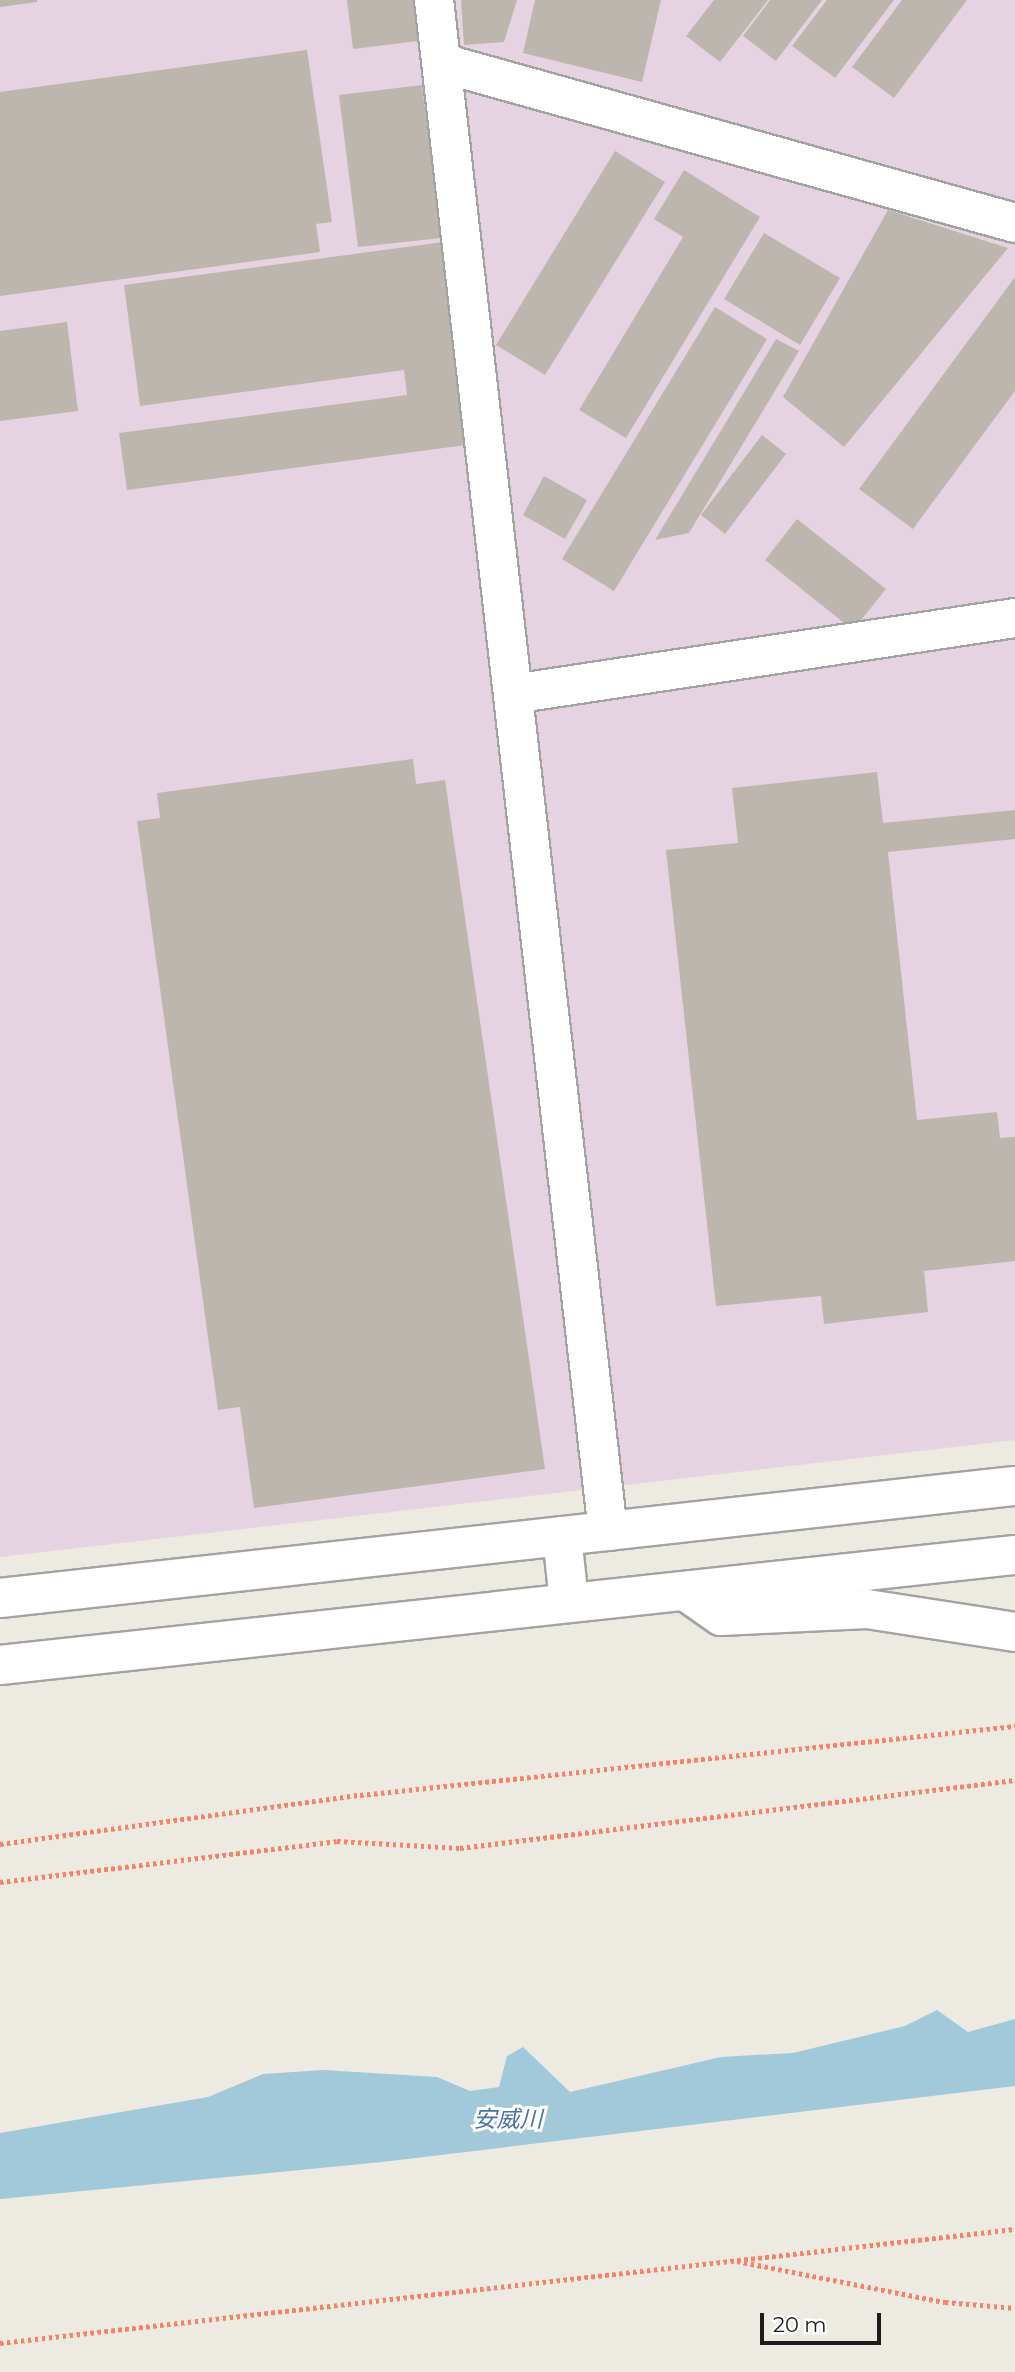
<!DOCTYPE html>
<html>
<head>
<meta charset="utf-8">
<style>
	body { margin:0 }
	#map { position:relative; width:1015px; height:2372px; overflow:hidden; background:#edeae1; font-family:Montserrat,"Noto Sans JP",sans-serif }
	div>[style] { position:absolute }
	.industrial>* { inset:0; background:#e6d3e1 }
	.water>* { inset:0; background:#a2c9da }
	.building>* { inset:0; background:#bdb6ae }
	.path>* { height:4.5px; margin-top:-2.25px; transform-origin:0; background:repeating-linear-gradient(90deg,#f6826a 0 3.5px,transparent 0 7px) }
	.roads { filter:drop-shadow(2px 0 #a3a3a3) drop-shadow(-2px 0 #a3a3a3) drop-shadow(0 2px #a3a3a3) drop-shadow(0 -2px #a3a3a3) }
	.minor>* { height:38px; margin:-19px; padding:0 19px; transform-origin:19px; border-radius:19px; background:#fff }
	.tertiary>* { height:38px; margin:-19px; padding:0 19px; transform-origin:19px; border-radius:19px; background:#fff }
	span { translate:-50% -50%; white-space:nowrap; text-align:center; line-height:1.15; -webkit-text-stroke:6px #fff; paint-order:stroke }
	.water-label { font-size:23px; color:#4b73a8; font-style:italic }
	.scale { position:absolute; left:760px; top:2313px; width:121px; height:32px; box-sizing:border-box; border:4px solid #1c1c1c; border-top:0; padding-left:9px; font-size:21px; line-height:24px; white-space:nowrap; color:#1c1c1c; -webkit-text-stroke:5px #fff; paint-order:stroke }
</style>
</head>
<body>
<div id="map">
	<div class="industrial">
		<div style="clip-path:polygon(0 0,1015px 0,1015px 1440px,0 1557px)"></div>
	</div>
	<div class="water">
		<div style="clip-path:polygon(937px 2010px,968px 2032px,1015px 2019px,1015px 2086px,382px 2162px,0 2199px,0 2133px,208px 2097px,263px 2074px,323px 2070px,437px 2077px,470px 2091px,499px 2087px,507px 2056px,523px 2047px,570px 2092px,721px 2057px,793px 2053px,905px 2026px)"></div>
	</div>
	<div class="building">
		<div style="clip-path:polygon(0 0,37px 0,37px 2px,0 7px)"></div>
		<div style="clip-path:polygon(347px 0,413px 0,418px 41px,353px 49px)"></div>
		<div style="clip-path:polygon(461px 0,517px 0,504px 42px,464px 45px)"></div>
		<div style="clip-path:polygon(535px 0,661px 0,642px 82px,523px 53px)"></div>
		<div style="clip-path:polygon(714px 0,768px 0,720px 62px,686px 36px)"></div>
		<div style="clip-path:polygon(770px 0,822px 0,776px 61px,743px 36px)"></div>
		<div style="clip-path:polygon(827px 0,894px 0,835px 78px,792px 46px)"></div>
		<div style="clip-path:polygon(902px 0,967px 0,894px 98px,852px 67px)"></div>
		<div style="clip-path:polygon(307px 50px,332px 222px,316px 224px,320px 252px,0 296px,0 92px)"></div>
		<div style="clip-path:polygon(422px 85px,441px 238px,358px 247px,339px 95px)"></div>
		<div style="clip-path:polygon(615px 151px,665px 182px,545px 375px,496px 345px)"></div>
		<div style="clip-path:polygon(684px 170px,760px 217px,626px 438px,579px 410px,683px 237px,654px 219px)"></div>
		<div style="clip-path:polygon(888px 210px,1008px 248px,844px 447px,783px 397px)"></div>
		<div style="clip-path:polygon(764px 233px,840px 278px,800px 345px,724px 299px)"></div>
		<div style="clip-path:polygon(443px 242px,466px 445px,127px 490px,119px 433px,407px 395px,404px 370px,140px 406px,124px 285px)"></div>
		<div style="clip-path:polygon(1015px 277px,1015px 391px,913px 529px,859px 489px)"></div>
		<div style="clip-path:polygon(715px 307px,767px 339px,614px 591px,562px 559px)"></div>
		<div style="clip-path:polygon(67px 322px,78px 411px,0 421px,0 331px)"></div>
		<div style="clip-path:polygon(776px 339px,799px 351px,689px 533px,655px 540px)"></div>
		<div style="clip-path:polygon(762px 435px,786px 454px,725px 534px,701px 515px)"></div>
		<div style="clip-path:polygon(544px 476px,587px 500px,565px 539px,523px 515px)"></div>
		<div style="clip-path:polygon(797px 519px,886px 589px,853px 630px,765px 560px)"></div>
		<div style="clip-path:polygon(413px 759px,416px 784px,445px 780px,545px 1469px,254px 1508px,240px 1407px,218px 1410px,137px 821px,160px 818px,157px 793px)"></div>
		<div style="clip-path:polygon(877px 772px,883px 823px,1015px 810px,1015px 839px,888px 852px,917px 1120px,997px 1112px,1000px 1138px,1015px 1137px,1015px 1261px,924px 1271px,928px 1312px,824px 1324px,821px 1296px,716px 1306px,666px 850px,738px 843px,732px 788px)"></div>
	</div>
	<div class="path">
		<div style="left:0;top:1844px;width:363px;rotate:-7.8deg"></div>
		<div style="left:360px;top:1795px;width:659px;rotate:-6.01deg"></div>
		<div style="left:0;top:1882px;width:339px;rotate:-6.9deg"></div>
		<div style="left:337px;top:1841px;width:123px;rotate:3.3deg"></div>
		<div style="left:460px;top:1848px;width:559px;rotate:-6.99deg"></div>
		<div style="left:737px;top:2261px;width:212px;rotate:11.2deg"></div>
		<div style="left:945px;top:2302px;width:70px;rotate:4.9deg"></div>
		<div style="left:0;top:2343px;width:1021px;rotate:-6.41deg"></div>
	</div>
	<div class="roads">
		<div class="minor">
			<div style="left:434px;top:0;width:1541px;rotate:83.52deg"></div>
			<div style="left:442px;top:63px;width:595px;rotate:15.6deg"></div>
			<div style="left:513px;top:694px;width:508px;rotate:-8.61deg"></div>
			<div style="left:688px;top:1593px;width:40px;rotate:34.9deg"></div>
			<div style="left:721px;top:1616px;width:146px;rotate:-2.7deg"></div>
			<div style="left:867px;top:1609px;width:150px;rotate:8.8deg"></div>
			<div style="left:0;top:1598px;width:1021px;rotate:-6.3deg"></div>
			<div style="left:0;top:1665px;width:1021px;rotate:-6.19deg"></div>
		</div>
		<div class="tertiary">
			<div style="left:562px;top:1536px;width:66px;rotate:83.9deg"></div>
		</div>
	</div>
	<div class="water-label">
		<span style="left:508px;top:2119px">安威川</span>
	</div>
	<div class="scale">20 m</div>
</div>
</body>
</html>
